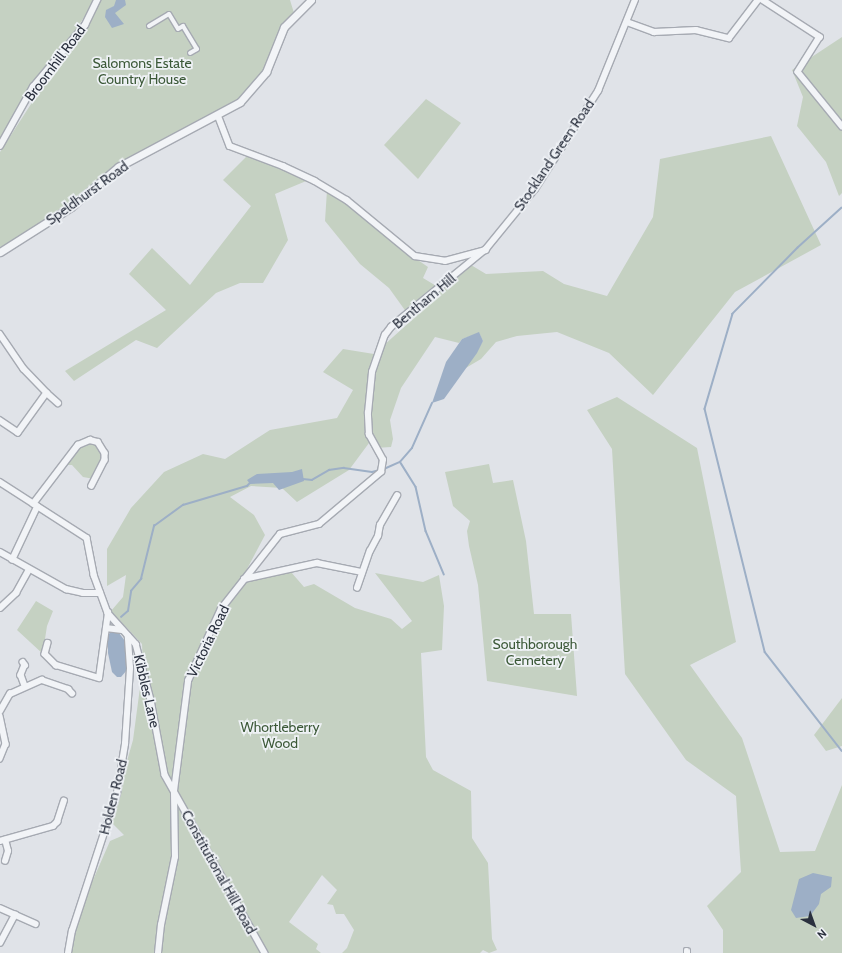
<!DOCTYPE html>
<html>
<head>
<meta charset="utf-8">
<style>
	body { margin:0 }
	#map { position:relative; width:842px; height:953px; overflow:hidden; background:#e0e3e8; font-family:Cabin,sans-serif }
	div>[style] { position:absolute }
	.green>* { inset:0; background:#c5d1c2 }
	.water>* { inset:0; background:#9dafc6 }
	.stream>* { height:1.5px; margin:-0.75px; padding:0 0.75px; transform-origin:0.75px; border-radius:0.75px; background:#9dafc6 }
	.roads { filter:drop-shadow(1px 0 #a6aab2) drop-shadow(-1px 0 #a6aab2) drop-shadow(0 1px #a6aab2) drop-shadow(0 -1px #a6aab2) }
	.pedestrian>* { height:4px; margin:-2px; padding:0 2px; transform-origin:2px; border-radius:2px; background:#f2f4f7 }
	.minor>* { height:5.5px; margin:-2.75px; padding:0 2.75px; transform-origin:2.75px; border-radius:2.75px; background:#f2f4f7 }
	.tertiary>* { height:7px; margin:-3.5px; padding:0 3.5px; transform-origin:3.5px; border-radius:3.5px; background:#f2f4f7 }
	span { translate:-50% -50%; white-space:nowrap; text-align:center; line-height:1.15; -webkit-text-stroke:3.5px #eff2f6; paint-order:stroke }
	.street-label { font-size:14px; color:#2a303e }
	.park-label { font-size:14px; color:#3c5938 }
	.north { position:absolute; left:794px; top:905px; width:40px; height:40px; -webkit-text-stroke:3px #eff2f6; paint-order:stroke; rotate:139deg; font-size:11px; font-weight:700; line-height:16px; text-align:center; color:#2a303e }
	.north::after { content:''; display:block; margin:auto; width:14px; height:18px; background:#2a303e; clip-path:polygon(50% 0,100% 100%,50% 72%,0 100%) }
</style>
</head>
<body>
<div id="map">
	<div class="green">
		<div style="clip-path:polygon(0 0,290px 0,294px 13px,267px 67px,238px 100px,128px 159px,75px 200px,17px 239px,0 247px,0 152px,88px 16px,92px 5px,0 147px)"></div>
		<div style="clip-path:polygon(842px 37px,842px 193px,839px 196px,826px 162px,797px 126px,803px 97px,792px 70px)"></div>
		<div style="clip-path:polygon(426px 99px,461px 123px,418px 179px,384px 145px)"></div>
		<div style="clip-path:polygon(771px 136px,821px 245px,735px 292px,653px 395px,609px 353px,557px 332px,517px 336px,496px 342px,481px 359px,464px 369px,483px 341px,479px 333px,462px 339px,459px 343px,435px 337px,401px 388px,390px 420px,393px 439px,391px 447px,375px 448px,369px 443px,349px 470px,297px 502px,282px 488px,251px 486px,230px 497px,254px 515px,265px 535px,239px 584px,291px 572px,304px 587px,314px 584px,355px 608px,391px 619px,402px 629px,412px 621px,375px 573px,423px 582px,439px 575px,444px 606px,442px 650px,421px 653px,426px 757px,433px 770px,471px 791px,472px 838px,488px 863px,492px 939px,497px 950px,489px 953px,483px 950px,480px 953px,342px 953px,347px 948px,354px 930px,344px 914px,336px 914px,333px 905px,327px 904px,337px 890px,322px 875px,289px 922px,318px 944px,316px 949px,321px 953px,158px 953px,163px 920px,158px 919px,156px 953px,68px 953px,86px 896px,110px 841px,124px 835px,110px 821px,133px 740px,143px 665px,142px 644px,111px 611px,123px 597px,126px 575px,107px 586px,107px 549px,131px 508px,164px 472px,203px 454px,225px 459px,270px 430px,337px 418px,353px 390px,323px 372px,343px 349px,374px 354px,412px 320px,389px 288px,360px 264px,325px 221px,327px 190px,373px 221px,396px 245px,428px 267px,423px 278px,443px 290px,471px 265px,486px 274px,543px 271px,564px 284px,607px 296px,653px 217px,660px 159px)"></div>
		<div style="clip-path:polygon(253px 150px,311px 179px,275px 194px,288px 240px,263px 283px,240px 283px,216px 293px,157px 348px,136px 340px,74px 381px,65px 371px,166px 310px,129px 274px,152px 248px,190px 285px,251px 206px,223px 180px)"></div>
		<div style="clip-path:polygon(617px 397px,697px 448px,736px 642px,690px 665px,742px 738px,780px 852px,815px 851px,842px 785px,842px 953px,723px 953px,723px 930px,707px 906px,741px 872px,736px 796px,686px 760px,625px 674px,612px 449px,587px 410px)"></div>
		<div style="clip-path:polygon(85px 441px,98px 442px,105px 453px,94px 479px,83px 477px,72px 465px,61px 465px)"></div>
		<div style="clip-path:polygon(489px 464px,493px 483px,513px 480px,526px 541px,534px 614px,571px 614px,577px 696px,487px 681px,478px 585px,469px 546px,467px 531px,470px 521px,453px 506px,445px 472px)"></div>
		<div style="clip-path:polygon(36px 601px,53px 611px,47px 626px,45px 639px,48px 643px,43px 654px,17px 630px)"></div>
		<div style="clip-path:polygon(842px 698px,842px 746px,826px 751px,814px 735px)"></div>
	</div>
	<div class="water">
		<div style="clip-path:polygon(116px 0,125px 0,126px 5px,115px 13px,124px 24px,112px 28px,105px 17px,106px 10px,114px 6px)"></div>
		<div style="clip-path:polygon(479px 332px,483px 341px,477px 353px,444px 399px,432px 403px,446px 362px,462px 339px)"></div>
		<div style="clip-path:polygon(302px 469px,304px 481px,279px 490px,273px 483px,250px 484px,247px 480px,257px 474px,292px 472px)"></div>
		<div style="clip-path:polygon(113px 630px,119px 633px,125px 641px,127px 670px,121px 677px,117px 677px,112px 672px,108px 653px,108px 635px)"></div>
		<div style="clip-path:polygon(813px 873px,832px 877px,831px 887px,821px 894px,819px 904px,810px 916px,796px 918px,791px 910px,799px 879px)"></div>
	</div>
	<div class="stream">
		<div style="left:842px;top:208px;width:59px;rotate:137.7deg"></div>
		<div style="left:798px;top:248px;width:93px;rotate:134.6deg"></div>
		<div style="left:733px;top:314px;width:99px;rotate:106.4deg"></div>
		<div style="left:705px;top:409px;width:250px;rotate:76.1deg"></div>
		<div style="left:765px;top:652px;width:125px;rotate:52.1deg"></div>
		<div style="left:401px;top:463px;width:28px;rotate:58deg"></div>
		<div style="left:416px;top:487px;width:45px;rotate:77.2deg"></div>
		<div style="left:426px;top:531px;width:47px;rotate:67.3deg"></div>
		<div style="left:384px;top:469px;width:17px;rotate:-24deg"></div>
		<div style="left:400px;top:462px;width:18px;rotate:-49deg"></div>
		<div style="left:412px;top:448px;width:49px;rotate:-66deg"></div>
		<div style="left:303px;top:479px;width:9px;rotate:6deg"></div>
		<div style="left:312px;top:480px;width:20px;rotate:-30deg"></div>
		<div style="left:329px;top:470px;width:15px;rotate:-8deg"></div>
		<div style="left:344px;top:468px;width:28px;rotate:8deg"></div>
		<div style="left:372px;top:472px;width:8px;rotate:-14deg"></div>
		<div style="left:121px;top:617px;width:9px;rotate:-41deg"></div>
		<div style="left:128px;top:611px;width:20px;rotate:-81deg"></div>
		<div style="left:131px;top:591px;width:16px;rotate:-50deg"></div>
		<div style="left:141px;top:579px;width:55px;rotate:-76.2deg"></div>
		<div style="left:154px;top:526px;width:36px;rotate:-36deg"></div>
		<div style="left:183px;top:505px;width:67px;rotate:-16.5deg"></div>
		<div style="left:247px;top:486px;width:4px;rotate:-45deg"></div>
	</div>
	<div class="roads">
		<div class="pedestrian">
			<div style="left:149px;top:26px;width:23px;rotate:-31deg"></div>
			<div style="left:169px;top:14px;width:17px;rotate:59deg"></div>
			<div style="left:178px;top:29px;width:6px;rotate:-31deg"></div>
			<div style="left:183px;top:26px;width:27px;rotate:59deg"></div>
			<div style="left:197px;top:49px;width:8px;rotate:150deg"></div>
		</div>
		<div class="minor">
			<div style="left:763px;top:0;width:68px;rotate:33deg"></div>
			<div style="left:820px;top:37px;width:41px;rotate:122.2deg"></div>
			<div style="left:798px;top:72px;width:70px;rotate:50.8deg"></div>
			<div style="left:627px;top:22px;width:29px;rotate:20deg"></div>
			<div style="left:654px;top:32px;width:42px;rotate:-2.7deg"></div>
			<div style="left:696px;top:30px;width:34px;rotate:14deg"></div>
			<div style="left:729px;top:38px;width:48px;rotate:-52.7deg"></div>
			<div style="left:218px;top:115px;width:33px;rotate:69deg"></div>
			<div style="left:230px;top:146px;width:57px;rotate:20.7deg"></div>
			<div style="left:283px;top:166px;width:35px;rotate:25deg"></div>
			<div style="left:315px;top:181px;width:37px;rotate:31deg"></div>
			<div style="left:347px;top:200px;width:88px;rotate:39.5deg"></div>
			<div style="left:415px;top:256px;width:30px;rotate:9deg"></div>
			<div style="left:445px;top:261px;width:42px;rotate:-15deg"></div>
			<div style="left:0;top:146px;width:68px;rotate:-60.8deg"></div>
			<div style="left:33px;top:87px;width:81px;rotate:-50deg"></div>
			<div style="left:85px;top:25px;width:28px;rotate:-64deg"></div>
			<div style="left:0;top:334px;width:42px;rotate:55.6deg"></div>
			<div style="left:24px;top:369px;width:33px;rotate:46deg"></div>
			<div style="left:47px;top:393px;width:49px;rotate:125.9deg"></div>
			<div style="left:18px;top:433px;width:22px;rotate:-146deg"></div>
			<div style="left:47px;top:393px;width:15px;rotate:42deg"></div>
			<div style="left:0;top:482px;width:103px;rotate:32.8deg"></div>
			<div style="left:87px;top:538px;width:38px;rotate:79deg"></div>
			<div style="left:94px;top:575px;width:40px;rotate:69.8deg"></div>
			<div style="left:108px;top:613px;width:42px;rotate:47.9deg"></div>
			<div style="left:136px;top:644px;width:58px;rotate:75deg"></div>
			<div style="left:151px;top:700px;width:76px;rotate:79.4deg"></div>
			<div style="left:165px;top:775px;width:204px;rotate:60.7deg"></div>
			<div style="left:33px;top:504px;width:74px;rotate:-52.7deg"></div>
			<div style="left:78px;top:445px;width:13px;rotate:-23deg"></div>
			<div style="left:90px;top:440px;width:8px;rotate:14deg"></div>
			<div style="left:98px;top:442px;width:13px;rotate:58deg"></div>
			<div style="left:105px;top:453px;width:7px;rotate:90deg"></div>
			<div style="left:105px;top:460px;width:29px;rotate:117deg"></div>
			<div style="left:0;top:552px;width:76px;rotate:29.3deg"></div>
			<div style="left:66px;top:589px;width:17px;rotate:13deg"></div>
			<div style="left:83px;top:593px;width:17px"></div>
			<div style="left:12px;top:560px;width:59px;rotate:-64.7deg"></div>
			<div style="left:244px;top:579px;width:75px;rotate:-12.4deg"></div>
			<div style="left:317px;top:563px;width:46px;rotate:11.3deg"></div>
			<div style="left:357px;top:588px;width:39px;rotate:-71deg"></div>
			<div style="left:370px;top:551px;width:17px;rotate:-62deg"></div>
			<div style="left:378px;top:536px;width:11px;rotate:-80deg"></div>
			<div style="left:380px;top:525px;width:34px;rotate:-60deg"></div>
			<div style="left:0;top:608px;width:22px;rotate:-43deg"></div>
			<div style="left:16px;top:593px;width:26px;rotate:-61deg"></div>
			<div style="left:106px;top:628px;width:16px;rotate:7deg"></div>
			<div style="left:48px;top:643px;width:11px;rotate:105deg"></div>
			<div style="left:45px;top:654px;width:16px;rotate:45deg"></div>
			<div style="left:56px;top:665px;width:45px;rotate:16.8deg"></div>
			<div style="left:99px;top:678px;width:66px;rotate:-82.1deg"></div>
			<div style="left:23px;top:662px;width:4px;rotate:56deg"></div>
			<div style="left:25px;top:665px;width:11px;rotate:112deg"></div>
			<div style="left:21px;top:675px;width:12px;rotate:70deg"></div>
			<div style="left:0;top:711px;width:20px;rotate:-60deg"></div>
			<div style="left:10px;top:694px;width:35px;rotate:-24deg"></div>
			<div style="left:42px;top:680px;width:28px;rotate:19deg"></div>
			<div style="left:68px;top:689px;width:6px;rotate:45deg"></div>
			<div style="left:0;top:716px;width:29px;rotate:78deg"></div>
			<div style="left:6px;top:744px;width:16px;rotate:112deg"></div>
			<div style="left:0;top:841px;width:55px;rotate:-15.8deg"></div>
			<div style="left:53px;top:826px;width:6px;rotate:-45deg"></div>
			<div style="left:57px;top:822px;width:22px;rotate:-72deg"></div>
			<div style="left:5px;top:861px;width:10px;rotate:-73deg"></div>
			<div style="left:8px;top:851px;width:11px;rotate:-105deg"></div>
			<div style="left:0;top:908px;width:39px;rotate:24deg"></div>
			<div style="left:0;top:943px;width:32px;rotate:-62deg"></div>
			<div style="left:687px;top:951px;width:2px;rotate:90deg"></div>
			<div style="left:68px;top:953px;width:22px;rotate:-80deg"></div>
			<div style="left:72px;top:931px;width:145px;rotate:-71.9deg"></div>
			<div style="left:117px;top:793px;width:50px;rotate:-80.7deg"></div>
			<div style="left:125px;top:744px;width:76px;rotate:-86.2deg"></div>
			<div style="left:130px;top:668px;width:32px;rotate:-94deg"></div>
			<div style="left:158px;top:953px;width:28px;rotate:-84deg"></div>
			<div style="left:161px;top:925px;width:69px;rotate:-78.4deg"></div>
			<div style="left:175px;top:857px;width:66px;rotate:-90.9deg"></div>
			<div style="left:174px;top:791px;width:111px;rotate:-82.7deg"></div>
			<div style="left:188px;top:681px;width:79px;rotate:-65.4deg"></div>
			<div style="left:221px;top:609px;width:95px;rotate:-51.8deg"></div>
			<div style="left:280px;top:534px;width:40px;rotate:-14.4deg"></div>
			<div style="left:319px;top:524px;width:81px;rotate:-40deg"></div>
			<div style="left:381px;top:472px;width:12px;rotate:-81deg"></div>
			<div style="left:383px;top:460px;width:29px;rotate:-119deg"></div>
			<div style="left:369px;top:435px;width:22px;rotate:-93deg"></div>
			<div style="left:368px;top:413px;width:41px;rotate:-84.4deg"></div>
			<div style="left:372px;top:372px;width:39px;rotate:-71deg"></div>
			<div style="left:385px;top:335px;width:10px;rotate:-53deg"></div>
			<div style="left:391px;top:327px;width:123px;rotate:-39.4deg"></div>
			<div style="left:486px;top:249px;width:77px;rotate:-50.8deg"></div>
			<div style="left:535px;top:189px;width:117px;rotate:-57.3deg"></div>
			<div style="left:598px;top:91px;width:98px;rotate:-67.9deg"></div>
		</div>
		<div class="tertiary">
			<div style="left:0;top:252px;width:84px;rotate:-32.4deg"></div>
			<div style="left:71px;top:207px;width:62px;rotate:-40.4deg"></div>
			<div style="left:118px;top:167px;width:138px;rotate:-28deg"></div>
			<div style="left:240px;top:102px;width:40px;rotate:-49deg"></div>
			<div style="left:266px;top:72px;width:48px;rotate:-68.2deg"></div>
			<div style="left:284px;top:27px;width:38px;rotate:-45deg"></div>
		</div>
	</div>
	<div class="street-label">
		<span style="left:55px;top:63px;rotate:-53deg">Broomhill Road</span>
		<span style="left:554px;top:155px;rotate:-56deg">Stockland Green Road</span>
		<span style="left:87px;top:193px;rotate:-36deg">Speldhurst Road</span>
		<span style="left:424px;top:301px;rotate:-40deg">Bentham Hill</span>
		<span style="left:208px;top:641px;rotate:-64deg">Victoria Road</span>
		<span style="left:147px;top:691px;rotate:77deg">Kibbles Lane</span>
		<span style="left:113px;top:797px;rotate:-76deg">Holden Road</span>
		<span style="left:219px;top:872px;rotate:61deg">Constitutional Hill Road</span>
	</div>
	<div class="park-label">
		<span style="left:142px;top:71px">Salomons Estate<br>Country House</span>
		<span style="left:535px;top:652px">Southborough<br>Cemetery</span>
		<span style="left:280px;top:735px">Whortleberry<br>Wood</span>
	</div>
	<div class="north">N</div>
</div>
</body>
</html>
